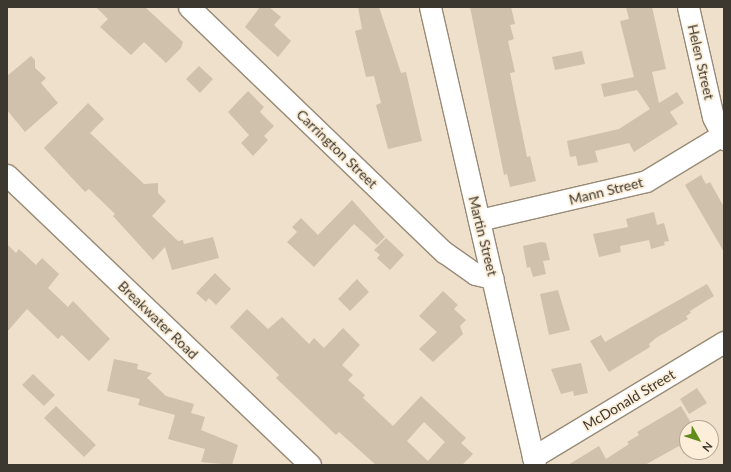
<!DOCTYPE html>
<html>
<head>
<meta charset="utf-8">
<style>
	body { margin:0 }
	#map { position:relative; width:731px; height:472px; overflow:hidden; background:#efe0cb; font-family:Lato,sans-serif }
	div>[style] { position:absolute }
	.building>* { inset:0; background:#cfc1ac }
	.roads { filter:drop-shadow(1px 0 #978a77) drop-shadow(-1px 0 #978a77) drop-shadow(0 1px #978a77) drop-shadow(0 -1px #978a77) }
	.minor>* { height:21px; margin:-10.5px; padding:0 10.5px; transform-origin:10.5px; border-radius:10.5px; background:#fff }
	span { translate:-50% -50%; white-space:nowrap; text-align:center; line-height:1.15; -webkit-text-stroke:3.5px #fceed8; paint-order:stroke }
	.street-label { font-size:14px; color:#3d382f }
	.frame { position:absolute; inset:0; border:8px solid #3d382f; pointer-events:none }
	.north { position:absolute; left:679px; top:420px; width:40px; height:40px; box-sizing:border-box; background:#fceed8; border:1px solid #b0a594; border-radius:50%; rotate:129deg; font-size:11px; font-weight:700; line-height:16px; text-align:center; color:#3d382f }
	.north::after { content:''; display:block; margin:auto; width:14px; height:18px; background:#618c1c; clip-path:polygon(50% 0,100% 100%,50% 72%,0 100%) }
</style>
</head>
<body>
<div id="map">
	<div class="building">
		<div style="clip-path:polygon(96px 7px,145px 7px,183px 42px,181px 48px,166px 63px,144px 42px,131px 55px,100px 27px,108px 19px)"></div>
		<div style="clip-path:polygon(260px 7px,269px 7px,281px 17px,274px 25px,291px 41px,278px 57px,245px 27px)"></div>
		<div style="clip-path:polygon(358px 7px,379px 7px,401px 73px,406px 72px,422px 141px,388px 149px,376px 105px,381px 103px,374px 76px,366px 77px,355px 31px,362px 29px)"></div>
		<div style="clip-path:polygon(470px 7px,511px 7px,515px 24px,510px 25px,514px 39px,508px 41px,515px 72px,510px 73px,527px 157px,530px 156px,536px 181px,510px 187px,507px 174px,504px 175px)"></div>
		<div style="clip-path:polygon(626px 7px,652px 7px,666px 69px,652px 72px,659px 103px,677px 92px,684px 103px,670px 112px,678px 124px,634px 152px,629px 143px,595px 151px,598px 162px,578px 166px,576px 156px,570px 157px,567px 141px,619px 129px,650px 109px,637px 90px,604px 97px,601px 84px,634px 77px,620px 21px,629px 19px)"></div>
		<div style="clip-path:polygon(582px 51px,585px 64px,555px 70px,552px 57px)"></div>
		<div style="clip-path:polygon(31px 56px,35px 60px,35px 68px,46px 78px,41px 83px,58px 103px,25px 132px,7px 110px,7px 76px)"></div>
		<div style="clip-path:polygon(199px 66px,213px 79px,200px 93px,186px 79px)"></div>
		<div style="clip-path:polygon(248px 91px,264px 107px,260px 112px,274px 126px,264px 136px,268px 140px,253px 156px,241px 143px,249px 135px,228px 112px)"></div>
		<div style="clip-path:polygon(88px 103px,104px 119px,90px 133px,144px 184px,158px 183px,158px 193px,166px 201px,152px 216px,178px 241px,183px 240px,184px 244px,213px 237px,219px 258px,172px 270px,165px 247px,153px 260px,113px 216px,115px 214px,89px 189px,85px 192px,44px 148px)"></div>
		<div style="clip-path:polygon(701px 175px,706px 184px,710px 182px,724px 207px,724px 252px,685px 185px)"></div>
		<div style="clip-path:polygon(352px 200px,385px 237px,377px 245px,354px 224px,314px 267px,287px 242px,297px 232px,292px 227px,301px 218px,318px 235px)"></div>
		<div style="clip-path:polygon(654px 212px,657px 225px,664px 223px,669px 241px,664px 242px,665px 245px,651px 249px,649px 240px,620px 246px,621px 252px,599px 257px,593px 234px,628px 227px,626px 219px)"></div>
		<div style="clip-path:polygon(386px 238px,404px 255px,390px 270px,377px 258px,380px 255px,374px 250px)"></div>
		<div style="clip-path:polygon(541px 242px,546px 243px,550px 260px,543px 261px,546px 274px,533px 277px,530px 267px,527px 268px,523px 246px)"></div>
		<div style="clip-path:polygon(7px 244px,16px 253px,19px 249px,36px 265px,42px 258px,59px 274px,48px 288px,68px 307px,73px 301px,110px 339px,89px 361px,62px 335px,58px 339px,27px 309px,7px 332px)"></div>
		<div style="clip-path:polygon(215px 273px,231px 289px,216px 305px,209px 298px,206px 302px,196px 293px)"></div>
		<div style="clip-path:polygon(357px 279px,369px 292px,350px 311px,338px 299px)"></div>
		<div style="clip-path:polygon(707px 284px,714px 296px,690px 311px,691px 313px,686px 316px,688px 319px,656px 338px,649px 344px,650px 347px,609px 372px,590px 341px,601px 335px,605px 342px)"></div>
		<div style="clip-path:polygon(558px 290px,570px 330px,549px 335px,540px 294px)"></div>
		<div style="clip-path:polygon(443px 291px,458px 305px,454px 309px,466px 320px,460px 326px,463px 334px,433px 362px,419px 349px,437px 332px,419px 316px)"></div>
		<div style="clip-path:polygon(evenodd,247px 309px,268px 329px,282px 317px,309px 344px,314px 338px,324px 348px,343px 328px,360px 345px,342px 365px,353px 375px,348px 380px,365px 395px,363px 398px,393px 426px,421px 396px,466px 438px,461px 443px,473px 454px,462px 465px,376px 465px,339px 432px,336px 435px,276px 378px,279px 375px,230px 327px,247px 309px,424px 422px,445px 442px,428px 461px,407px 441px,424px 422px)"></div>
		<div style="clip-path:polygon(114px 359px,138px 364px,137px 369px,152px 373px,147px 378px,166px 396px,194px 404px,191px 413px,205px 417px,201px 430px,238px 445px,232px 465px,201px 462px,205px 449px,168px 439px,175px 415px,138px 405px,140px 399px,107px 391px)"></div>
		<div style="clip-path:polygon(581px 363px,588px 393px,574px 396px,573px 391px,561px 394px,551px 369px)"></div>
		<div style="clip-path:polygon(33px 374px,55px 395px,44px 406px,22px 385px)"></div>
		<div style="clip-path:polygon(697px 388px,707px 403px,689px 414px,680px 399px)"></div>
		<div style="clip-path:polygon(56px 406px,96px 445px,84px 457px,44px 418px)"></div>
		<div style="clip-path:polygon(681px 406px,694px 428px,687px 428px,688px 452px,684px 454px,679px 446px,645px 465px,568px 465px,599px 446px,606px 459px,629px 444px,627px 442px,639px 435px,637px 432px)"></div>
	</div>
	<div class="roads">
		<div class="minor">
			<div style="left:189px;top:7px;width:354px;rotate:43.9deg"></div>
			<div style="left:444px;top:252px;width:38px;rotate:35deg"></div>
			<div style="left:475px;top:274px;width:18px;rotate:13deg"></div>
			<div style="left:430px;top:7px;width:470px;rotate:77.1deg"></div>
			<div style="left:688px;top:7px;width:113px;rotate:77.2deg"></div>
			<div style="left:713px;top:117px;width:25px;rotate:63deg"></div>
			<div style="left:7px;top:175px;width:419px;rotate:43.7deg"></div>
			<div style="left:479px;top:220px;width:171px;rotate:-13.1deg"></div>
			<div style="left:646px;top:181px;width:89px;rotate:-31.2deg"></div>
			<div style="left:533px;top:457px;width:223px;rotate:-31.1deg"></div>
		</div>
	</div>
	<div class="street-label">
		<span style="left:701px;top:62px;rotate:77deg">Helen Street</span>
		<span style="left:337px;top:149px;rotate:44deg">Carrington Street</span>
		<span style="left:606px;top:191px;rotate:-14deg">Mann Street</span>
		<span style="left:483px;top:236px;rotate:76deg">Martin Street</span>
		<span style="left:158px;top:320px;rotate:44deg">Breakwater Road</span>
		<span style="left:629px;top:400px;rotate:-31deg">McDonald Street</span>
	</div>
	<div class="frame"></div>
	<div class="north">N</div>
</div>
</body>
</html>
